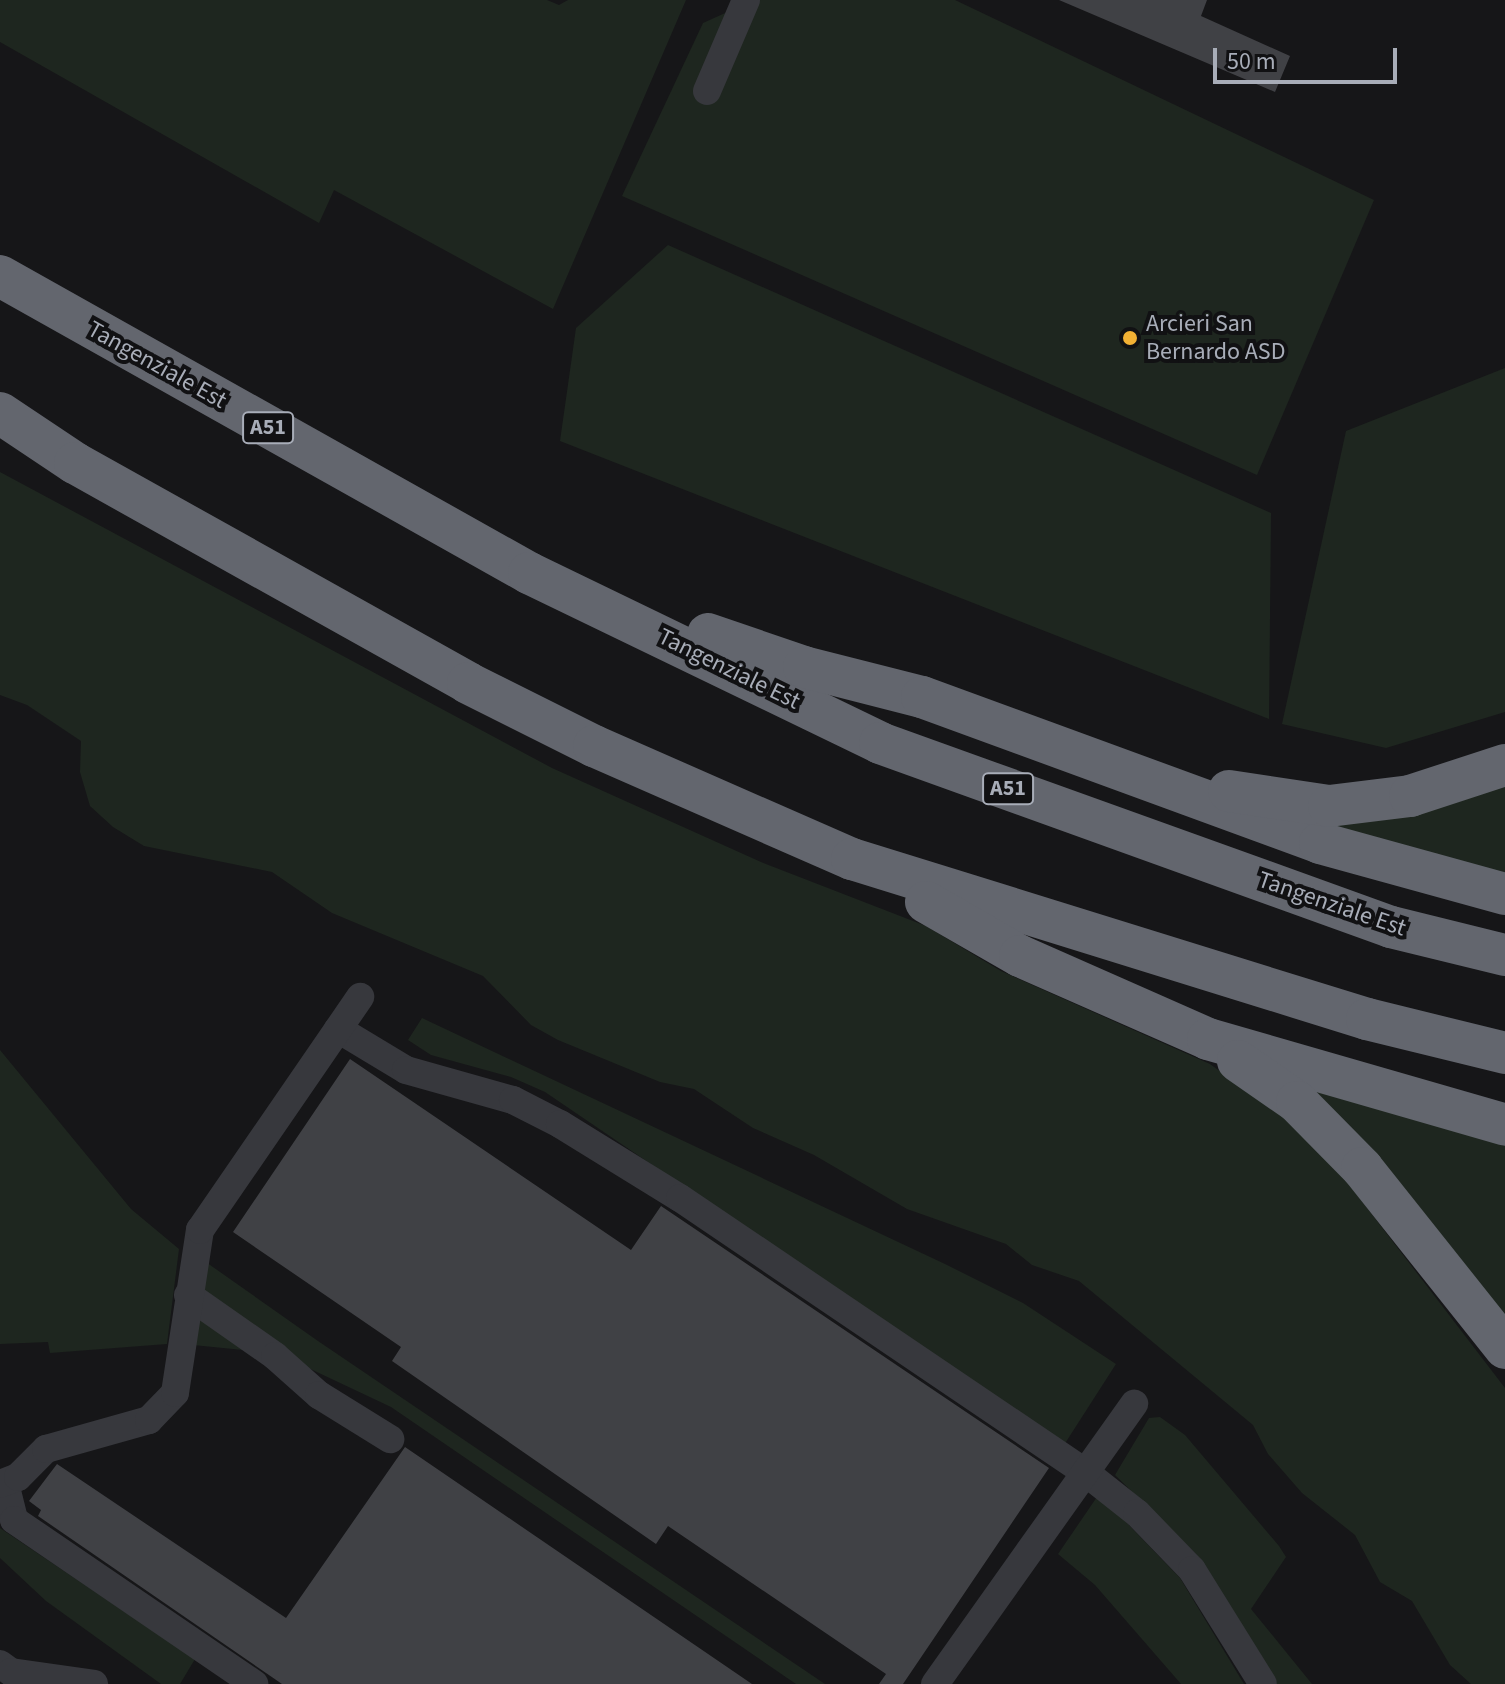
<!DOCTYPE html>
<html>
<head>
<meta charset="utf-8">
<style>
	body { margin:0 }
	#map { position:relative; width:1505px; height:1684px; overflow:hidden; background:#161618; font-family:"Source Sans 3",sans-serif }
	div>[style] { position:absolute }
	.green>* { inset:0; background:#1e261f }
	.building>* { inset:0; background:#404145 }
	.minor>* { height:28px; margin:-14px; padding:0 14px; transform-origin:14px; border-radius:14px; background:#37383d }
	.highway>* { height:42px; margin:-21px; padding:0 21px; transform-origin:21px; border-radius:21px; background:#63666e }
	.dots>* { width:22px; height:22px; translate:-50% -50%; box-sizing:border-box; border:4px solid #111113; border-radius:50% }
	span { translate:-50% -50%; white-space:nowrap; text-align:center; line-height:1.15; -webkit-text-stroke:8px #111113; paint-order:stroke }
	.shield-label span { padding:2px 6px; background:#111113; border:2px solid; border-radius:6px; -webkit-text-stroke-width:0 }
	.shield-label { font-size:22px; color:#a8adb8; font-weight:700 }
	.poi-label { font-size:24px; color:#a8adb8 }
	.left { translate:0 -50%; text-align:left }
	.street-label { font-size:24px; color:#a8adb8 }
	.scale { position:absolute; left:1213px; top:48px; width:184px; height:36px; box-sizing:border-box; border:4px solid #a8adb8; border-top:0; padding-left:10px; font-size:24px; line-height:28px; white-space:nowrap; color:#a8adb8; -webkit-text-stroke:6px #111113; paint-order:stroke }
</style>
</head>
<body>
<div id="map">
	<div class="green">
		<div style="clip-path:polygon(0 0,547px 0,559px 5px,568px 0,686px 0,553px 309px,334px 190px,319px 223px,0 42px)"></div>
		<div style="clip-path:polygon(754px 0,955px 0,1374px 200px,1257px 475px,622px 196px,703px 23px)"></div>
		<div style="clip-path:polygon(668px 245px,1271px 513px,1269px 719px,560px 441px,576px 328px)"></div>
		<div style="clip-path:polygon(1505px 368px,1505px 712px,1386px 748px,1282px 724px,1346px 431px)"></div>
		<div style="clip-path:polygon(0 472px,552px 768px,761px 862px,926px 926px,1001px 971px,1210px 1064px,1315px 1140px,1505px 1388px,1505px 1684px,1471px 1684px,1450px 1665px,1412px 1601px,1380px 1582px,1355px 1535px,1302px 1493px,1268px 1454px,1253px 1425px,1079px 1281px,1032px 1265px,1006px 1244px,907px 1209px,814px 1155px,753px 1128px,694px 1089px,660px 1082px,558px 1040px,531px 1025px,483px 976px,332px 913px,272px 872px,144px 846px,113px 827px,90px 806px,80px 772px,81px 741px,27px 705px,0 695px)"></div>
		<div style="clip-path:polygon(1505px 774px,1505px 874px,1280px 811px)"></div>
		<div style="clip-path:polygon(422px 1018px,945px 1264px,1023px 1303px,1116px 1364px,1064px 1445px,545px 1092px,511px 1077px,431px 1055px,408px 1040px)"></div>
		<div style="clip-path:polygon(0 1050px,131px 1209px,179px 1249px,167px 1344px,50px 1353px,48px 1342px,0 1344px)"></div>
		<div style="clip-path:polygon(1312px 1084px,1505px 1134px,1505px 1319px,1309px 1093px)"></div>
		<div style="clip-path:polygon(203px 1260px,318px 1341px,825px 1684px,796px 1684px,391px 1407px,302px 1365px,205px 1298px)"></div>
		<div style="clip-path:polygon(197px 1317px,253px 1351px,193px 1345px)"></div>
		<div style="clip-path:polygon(1160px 1417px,1185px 1435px,1279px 1546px,1286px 1557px,1251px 1609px,1312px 1684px,1277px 1684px,1196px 1554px,1115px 1475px,1149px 1418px)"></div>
		<div style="clip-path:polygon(1099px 1494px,1180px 1578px,1244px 1684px,1181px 1684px,1095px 1585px,1058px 1554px)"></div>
		<div style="clip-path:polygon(0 1528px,195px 1659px,180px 1684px,161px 1684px,46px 1601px,0 1558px)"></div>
	</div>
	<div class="building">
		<div style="clip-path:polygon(1059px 0,1207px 0,1201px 16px,1290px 56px,1275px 92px)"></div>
		<div style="clip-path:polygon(350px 1059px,631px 1250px,661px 1206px,1049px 1468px,903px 1684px,879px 1684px,886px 1674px,668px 1526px,656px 1544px,392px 1361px,401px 1347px,233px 1232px)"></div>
		<div style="clip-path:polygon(405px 1447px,752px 1684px,282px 1684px,38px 1516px,41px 1510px,29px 1501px,57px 1464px,286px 1618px)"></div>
	</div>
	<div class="minor">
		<div style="left:707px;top:91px;width:99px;rotate:-66.8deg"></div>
		<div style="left:338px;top:1029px;width:79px;rotate:31.1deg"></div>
		<div style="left:406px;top:1070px;width:111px;rotate:15.7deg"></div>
		<div style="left:513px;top:1100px;width:53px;rotate:27.1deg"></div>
		<div style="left:560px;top:1124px;width:141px;rotate:31.7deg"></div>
		<div style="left:680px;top:1198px;width:489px;rotate:34.1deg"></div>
		<div style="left:1085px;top:1472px;width:66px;rotate:38.3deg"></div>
		<div style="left:1137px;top:1513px;width:79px;rotate:46deg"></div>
		<div style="left:1192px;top:1570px;width:134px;rotate:58.1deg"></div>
		<div style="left:188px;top:1295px;width:106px;rotate:35deg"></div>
		<div style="left:275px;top:1356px;width:59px;rotate:41.6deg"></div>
		<div style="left:319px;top:1395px;width:84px;rotate:31.8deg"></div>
		<div style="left:5px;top:1483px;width:38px;rotate:76deg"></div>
		<div style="left:14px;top:1520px;width:291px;rotate:34.3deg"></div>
		<div style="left:0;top:1484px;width:19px;rotate:-21deg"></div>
		<div style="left:18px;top:1477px;width:40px;rotate:-45deg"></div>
		<div style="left:46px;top:1449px;width:107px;rotate:-15.7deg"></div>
		<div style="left:149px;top:1420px;width:37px;rotate:-46deg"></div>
		<div style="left:175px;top:1393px;width:165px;rotate:-81.3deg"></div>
		<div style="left:200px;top:1230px;width:283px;rotate:-55.5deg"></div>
		<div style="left:0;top:1664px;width:14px;rotate:36deg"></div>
		<div style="left:11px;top:1672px;width:84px;rotate:8.2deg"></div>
		<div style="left:935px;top:1684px;width:344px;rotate:-54.6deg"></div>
	</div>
	<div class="highway">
		<div style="left:0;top:276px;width:607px;rotate:29.31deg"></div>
		<div style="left:529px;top:573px;width:390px;rotate:25.8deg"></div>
		<div style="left:880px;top:743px;width:543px;rotate:19.8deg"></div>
		<div style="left:1391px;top:927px;width:117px;rotate:13.8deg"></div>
		<div style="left:0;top:413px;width:90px;rotate:33.7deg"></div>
		<div style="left:75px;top:463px;width:450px;rotate:29.2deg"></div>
		<div style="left:468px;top:683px;width:141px;rotate:26.6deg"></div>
		<div style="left:594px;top:746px;width:282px;rotate:23.7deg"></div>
		<div style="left:852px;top:859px;width:539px;rotate:17.26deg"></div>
		<div style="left:1367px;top:1019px;width:142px;rotate:13.8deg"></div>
		<div style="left:708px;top:634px;width:102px;rotate:19deg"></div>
		<div style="left:804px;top:667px;width:122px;rotate:14.3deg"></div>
		<div style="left:922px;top:697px;width:424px;rotate:20.1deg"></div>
		<div style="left:1320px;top:843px;width:192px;rotate:15.4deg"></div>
		<div style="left:1229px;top:791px;width:101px;rotate:8.5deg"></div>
		<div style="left:1329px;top:806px;width:82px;rotate:-7deg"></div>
		<div style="left:1410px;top:796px;width:100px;rotate:-18.1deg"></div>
		<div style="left:926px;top:902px;width:108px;rotate:29.9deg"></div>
		<div style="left:1020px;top:956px;width:206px;rotate:23.8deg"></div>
		<div style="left:1208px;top:1039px;width:309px;rotate:16.1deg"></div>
		<div style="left:1238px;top:1061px;width:72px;rotate:34.8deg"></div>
		<div style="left:1297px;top:1102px;width:93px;rotate:45.4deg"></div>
		<div style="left:1362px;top:1168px;width:230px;rotate:51.5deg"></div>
	</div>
	<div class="dots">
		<div style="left:1130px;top:338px;background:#f2b134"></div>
	</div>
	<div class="shield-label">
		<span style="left:268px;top:428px">A51</span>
		<span style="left:1008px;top:789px">A51</span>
	</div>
	<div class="poi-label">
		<span class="left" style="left:1146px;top:338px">Arcieri San<br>Bernardo ASD</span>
	</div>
	<div class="street-label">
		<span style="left:157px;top:365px;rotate:29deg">Tangenziale Est</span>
		<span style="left:729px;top:669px;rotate:26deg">Tangenziale Est</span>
		<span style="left:1332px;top:904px;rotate:19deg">Tangenziale Est</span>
	</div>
	<div class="scale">50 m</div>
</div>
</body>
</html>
